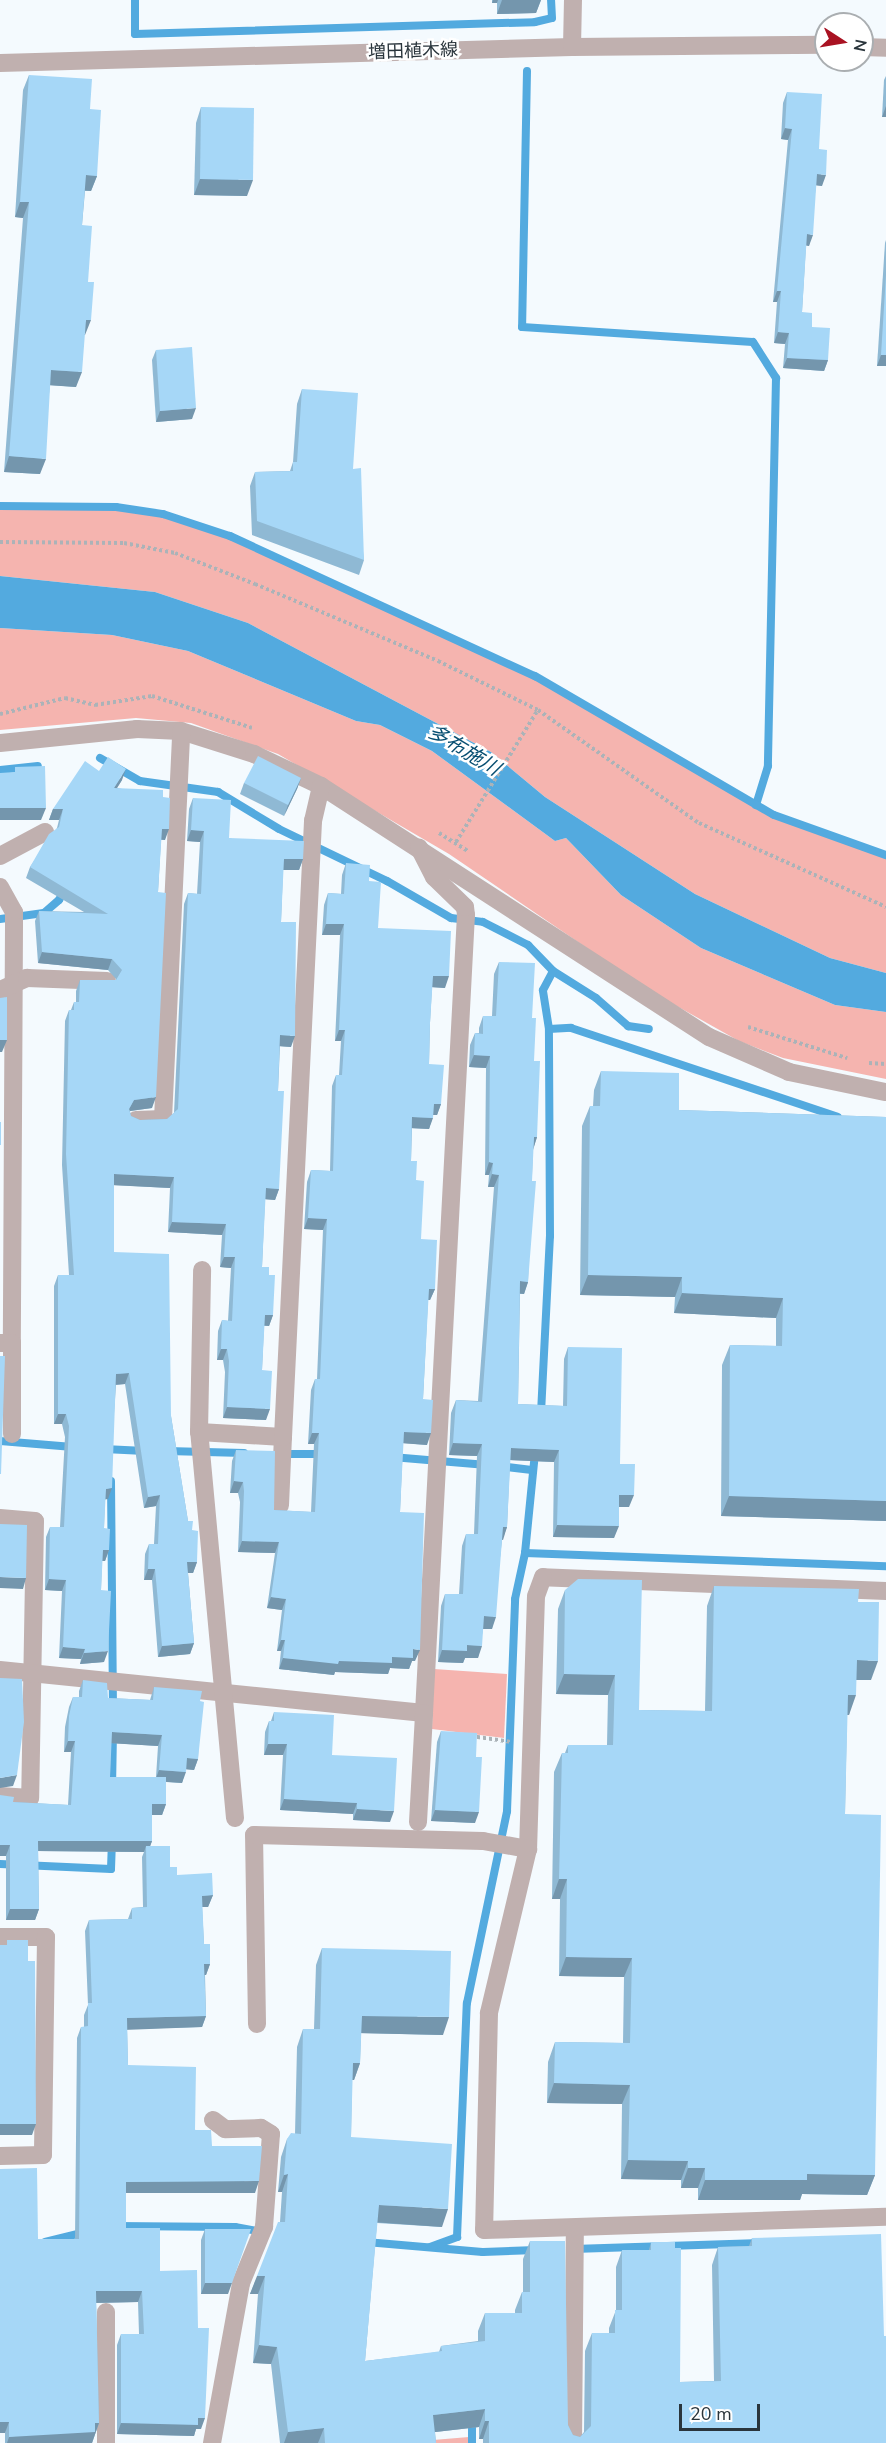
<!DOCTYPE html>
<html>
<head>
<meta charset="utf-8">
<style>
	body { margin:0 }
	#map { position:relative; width:886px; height:2443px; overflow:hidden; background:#f4fafe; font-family:"Nunito Sans","Noto Sans JP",sans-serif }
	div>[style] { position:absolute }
	.green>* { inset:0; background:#f5b4af }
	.water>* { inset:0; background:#53aadf }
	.stream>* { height:8px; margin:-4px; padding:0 4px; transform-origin:4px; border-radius:4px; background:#53aadf }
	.path>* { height:4px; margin-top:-2px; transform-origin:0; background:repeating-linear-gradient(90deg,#abb3b8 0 3px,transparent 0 6px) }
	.minor>* { height:18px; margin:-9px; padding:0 9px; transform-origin:9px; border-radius:9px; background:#c0b0af }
	.tertiary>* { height:18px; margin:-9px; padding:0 9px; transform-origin:9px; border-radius:9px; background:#c0b0af }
	.wall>* { inset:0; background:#8fb9d4 }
	.shaded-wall>* { inset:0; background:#7496ad }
	.building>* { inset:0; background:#a6d7f7 }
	span { translate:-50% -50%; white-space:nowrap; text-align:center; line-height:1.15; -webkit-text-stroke:5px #fff; paint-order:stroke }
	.street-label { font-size:18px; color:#2a353c }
	.water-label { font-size:20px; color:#084f72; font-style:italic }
	.north { position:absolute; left:814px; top:12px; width:60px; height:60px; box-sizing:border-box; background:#fff; border:2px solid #aaaeb1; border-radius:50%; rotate:102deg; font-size:16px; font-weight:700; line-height:24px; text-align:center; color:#2a353c }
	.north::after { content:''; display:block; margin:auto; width:21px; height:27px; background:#a91222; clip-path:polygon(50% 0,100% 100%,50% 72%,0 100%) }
	.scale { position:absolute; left:679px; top:2404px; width:81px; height:27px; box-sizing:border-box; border:3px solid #2a353c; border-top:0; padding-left:8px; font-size:18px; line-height:21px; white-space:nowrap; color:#2a353c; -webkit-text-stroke:4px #fff; paint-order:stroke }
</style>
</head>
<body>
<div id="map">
	<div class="green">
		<div style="clip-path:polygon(0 506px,116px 507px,163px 514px,230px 536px,535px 676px,774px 815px,886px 855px,886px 973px,830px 958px,695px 894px,545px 797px,491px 752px,248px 623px,155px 592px,0 576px)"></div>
		<div style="clip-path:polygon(0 628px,112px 635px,188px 651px,356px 721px,380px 725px,432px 751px,555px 841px,566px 838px,621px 895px,701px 948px,835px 1005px,886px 1012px,886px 1079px,783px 1058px,739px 1041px,650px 991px,449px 854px,278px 754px,191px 723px,136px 718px,0 730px)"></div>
		<div style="clip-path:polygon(434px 1669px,507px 1674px,504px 1738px,432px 1729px)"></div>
		<div style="clip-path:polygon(469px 2437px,469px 2443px,433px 2443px,433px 2440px)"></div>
	</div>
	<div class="water">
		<div style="clip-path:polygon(0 576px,155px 592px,248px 623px,491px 752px,545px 797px,695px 894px,830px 958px,886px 973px,886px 1012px,835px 1005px,701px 948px,621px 895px,566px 838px,555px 841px,432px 751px,380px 725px,356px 721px,188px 651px,112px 635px,0 628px)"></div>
	</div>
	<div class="stream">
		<div style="left:135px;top:0;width:34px;rotate:90deg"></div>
		<div style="left:135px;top:34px;width:400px;rotate:-1.7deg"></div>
		<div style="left:535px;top:22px;width:17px;rotate:-13deg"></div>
		<div style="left:552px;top:18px;width:18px;rotate:-93deg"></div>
		<div style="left:527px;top:71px;width:256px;rotate:91.1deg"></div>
		<div style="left:522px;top:327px;width:231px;rotate:3.7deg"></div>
		<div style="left:753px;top:342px;width:43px;rotate:57.4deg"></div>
		<div style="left:776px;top:378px;width:388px;rotate:91.2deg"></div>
		<div style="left:768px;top:766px;width:41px;rotate:107.1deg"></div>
		<div style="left:0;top:506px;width:116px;rotate:0.5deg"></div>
		<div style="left:116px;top:507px;width:48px;rotate:8.5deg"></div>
		<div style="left:163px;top:514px;width:71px;rotate:18.2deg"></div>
		<div style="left:230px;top:536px;width:336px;rotate:24.7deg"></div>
		<div style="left:535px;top:676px;width:276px;rotate:30.2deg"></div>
		<div style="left:774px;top:815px;width:119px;rotate:19.7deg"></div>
		<div style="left:100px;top:758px;width:46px;rotate:29.9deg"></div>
		<div style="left:140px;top:781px;width:79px;rotate:8deg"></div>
		<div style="left:218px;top:792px;width:71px;rotate:31.2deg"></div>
		<div style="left:279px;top:829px;width:120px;rotate:25.7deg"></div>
		<div style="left:387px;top:881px;width:74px;rotate:30deg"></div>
		<div style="left:451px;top:918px;width:32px;rotate:7deg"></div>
		<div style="left:483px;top:922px;width:51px;rotate:27.1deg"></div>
		<div style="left:528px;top:945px;width:36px;rotate:46deg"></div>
		<div style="left:553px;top:971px;width:51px;rotate:32.1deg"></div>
		<div style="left:596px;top:998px;width:43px;rotate:41.2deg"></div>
		<div style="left:628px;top:1026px;width:21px;rotate:8deg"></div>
		<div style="left:0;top:770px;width:38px;rotate:-6deg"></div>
		<div style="left:0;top:919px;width:44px;rotate:-7.8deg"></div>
		<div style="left:44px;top:913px;width:20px;rotate:-41deg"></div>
		<div style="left:59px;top:900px;width:13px;rotate:-63deg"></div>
		<div style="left:549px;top:1029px;width:39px;rotate:-99deg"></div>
		<div style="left:543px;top:990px;width:21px;rotate:-62deg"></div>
		<div style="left:541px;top:1413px;width:177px;rotate:-87.1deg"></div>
		<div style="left:550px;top:1236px;width:207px;rotate:-90.3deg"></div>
		<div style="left:549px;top:1029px;width:22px;rotate:-3deg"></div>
		<div style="left:571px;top:1028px;width:281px;rotate:18.4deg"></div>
		<div style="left:0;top:1441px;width:73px;rotate:4.7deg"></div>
		<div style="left:104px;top:1449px;width:41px;rotate:2.8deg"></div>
		<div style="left:167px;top:1451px;width:77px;rotate:1.5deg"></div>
		<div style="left:281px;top:1454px;width:44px"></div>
		<div style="left:392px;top:1457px;width:95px;rotate:4.8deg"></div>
		<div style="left:499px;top:1466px;width:33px;rotate:7deg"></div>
		<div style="left:111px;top:1481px;width:227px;rotate:89.5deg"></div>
		<div style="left:525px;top:1553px;width:361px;rotate:2.1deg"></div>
		<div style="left:112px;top:1789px;width:56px;rotate:-89deg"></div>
		<div style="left:0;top:1864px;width:111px;rotate:2.6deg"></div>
		<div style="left:111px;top:1869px;width:28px;rotate:-88deg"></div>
		<div style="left:115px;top:2226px;width:120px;rotate:0.5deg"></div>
		<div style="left:235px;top:2227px;width:29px;rotate:10deg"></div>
		<div style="left:45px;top:2242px;width:41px;rotate:-14deg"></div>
		<div style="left:366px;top:2242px;width:117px;rotate:4.9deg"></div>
		<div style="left:483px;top:2252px;width:53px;rotate:-2.2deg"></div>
		<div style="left:430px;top:2247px;width:29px;rotate:-20deg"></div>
		<div style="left:457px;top:2237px;width:234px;rotate:-87.6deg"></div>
		<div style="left:467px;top:2003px;width:196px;rotate:-78.2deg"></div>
		<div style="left:507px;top:1811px;width:212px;rotate:-87.8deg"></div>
		<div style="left:515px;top:1599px;width:47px;rotate:-77.7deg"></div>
		<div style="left:525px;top:1553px;width:100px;rotate:-84.3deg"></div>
		<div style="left:573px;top:2249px;width:188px;rotate:-1.8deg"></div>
		<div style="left:472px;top:2418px;width:25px;rotate:90deg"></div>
	</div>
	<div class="path">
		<div style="left:0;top:542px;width:124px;rotate:0.5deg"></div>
		<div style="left:124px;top:543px;width:52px;rotate:11.1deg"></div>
		<div style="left:175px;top:553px;width:86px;rotate:21.2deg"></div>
		<div style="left:255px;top:584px;width:199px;rotate:22.8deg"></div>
		<div style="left:438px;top:661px;width:111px;rotate:26.1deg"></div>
		<div style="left:538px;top:710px;width:197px;rotate:35.1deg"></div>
		<div style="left:699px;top:823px;width:205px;rotate:24.2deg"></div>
		<div style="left:0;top:714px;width:67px;rotate:-13.8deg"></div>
		<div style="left:65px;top:698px;width:31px;rotate:13deg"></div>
		<div style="left:95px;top:705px;width:58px;rotate:-9deg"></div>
		<div style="left:152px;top:696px;width:105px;rotate:17.7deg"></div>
		<div style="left:439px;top:833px;width:34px;rotate:32deg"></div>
		<div style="left:456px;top:842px;width:155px;rotate:-58.2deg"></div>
		<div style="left:748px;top:1027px;width:104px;rotate:17.4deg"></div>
		<div style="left:869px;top:1063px;width:17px;rotate:3deg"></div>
		<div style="left:471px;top:1736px;width:40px;rotate:8.5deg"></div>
	</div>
	<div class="minor">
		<div style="left:572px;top:47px;width:47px;rotate:-88.8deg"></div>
		<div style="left:0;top:743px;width:138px;rotate:-5.8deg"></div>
		<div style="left:137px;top:729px;width:44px;rotate:2.6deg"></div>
		<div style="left:181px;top:731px;width:77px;rotate:17.5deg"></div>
		<div style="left:254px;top:754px;width:74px;rotate:25.5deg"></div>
		<div style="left:321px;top:786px;width:462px;rotate:32.9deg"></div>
		<div style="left:709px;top:1037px;width:87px;rotate:23.6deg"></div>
		<div style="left:789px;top:1072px;width:99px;rotate:11.7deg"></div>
		<div style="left:0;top:856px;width:51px;rotate:-28.1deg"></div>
		<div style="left:0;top:887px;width:29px;rotate:61deg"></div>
		<div style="left:14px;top:912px;width:14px;rotate:90deg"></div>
		<div style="left:14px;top:926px;width:417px;rotate:90.3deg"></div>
		<div style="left:12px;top:1343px;width:12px;rotate:180deg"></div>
		<div style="left:0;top:990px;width:30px;rotate:-24deg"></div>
		<div style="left:27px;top:978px;width:80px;rotate:2.1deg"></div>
		<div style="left:136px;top:1120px;width:27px;rotate:-2deg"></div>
		<div style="left:163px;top:1119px;width:388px;rotate:-87.3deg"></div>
		<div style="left:199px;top:1432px;width:162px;rotate:-88.9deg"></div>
		<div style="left:12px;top:1434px;width:91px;rotate:-90deg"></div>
		<div style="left:280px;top:1505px;width:68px;rotate:-87.5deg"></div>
		<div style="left:0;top:1518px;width:35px;rotate:5deg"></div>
		<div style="left:35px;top:1521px;width:277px;rotate:91deg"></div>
		<div style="left:30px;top:1798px;width:30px;rotate:-176deg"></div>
		<div style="left:886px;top:1591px;width:343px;rotate:-177.7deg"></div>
		<div style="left:543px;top:1577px;width:20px;rotate:110deg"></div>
		<div style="left:536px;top:1596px;width:253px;rotate:91.8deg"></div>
		<div style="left:528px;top:1849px;width:169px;rotate:103.4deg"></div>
		<div style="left:489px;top:2013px;width:217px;rotate:91.3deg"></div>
		<div style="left:484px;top:2230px;width:402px;rotate:-1.9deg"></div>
		<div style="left:0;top:1670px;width:426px;rotate:5.8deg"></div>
		<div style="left:424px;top:1713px;width:799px;rotate:-86.99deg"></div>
		<div style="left:466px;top:915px;width:8px;rotate:-97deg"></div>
		<div style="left:465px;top:907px;width:43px;rotate:-135.9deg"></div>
		<div style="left:434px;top:877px;width:33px;rotate:-117deg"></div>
		<div style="left:235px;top:1818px;width:388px;rotate:-95.3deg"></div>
		<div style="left:199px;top:1432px;width:84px;rotate:3.4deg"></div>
		<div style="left:283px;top:1437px;width:617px;rotate:-87.21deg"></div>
		<div style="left:313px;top:821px;width:36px;rotate:-77deg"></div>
		<div style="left:418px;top:1822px;width:109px;rotate:-86.8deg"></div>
		<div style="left:0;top:1937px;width:46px"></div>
		<div style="left:46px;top:1937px;width:218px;rotate:90.8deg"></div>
		<div style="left:43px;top:2155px;width:43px;rotate:178.7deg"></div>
		<div style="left:257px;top:2024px;width:189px;rotate:-90.9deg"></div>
		<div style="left:254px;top:1835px;width:229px;rotate:1.5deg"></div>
		<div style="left:483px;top:1841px;width:46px;rotate:10.1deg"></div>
		<div style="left:106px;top:2443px;width:131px;rotate:-90deg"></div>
		<div style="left:212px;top:2443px;width:163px;rotate:-79.7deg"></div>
		<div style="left:241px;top:2283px;width:61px;rotate:-67.7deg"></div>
		<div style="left:264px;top:2227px;width:93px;rotate:-85.7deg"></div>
		<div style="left:271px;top:2134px;width:12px;rotate:-149deg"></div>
		<div style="left:261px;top:2128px;width:36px;rotate:178deg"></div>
		<div style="left:225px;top:2129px;width:15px;rotate:-143deg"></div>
		<div style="left:573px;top:2443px;width:215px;rotate:-89.5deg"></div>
	</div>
	<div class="tertiary">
		<div style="left:862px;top:47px;width:24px;rotate:2deg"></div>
		<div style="left:0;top:63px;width:572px;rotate:-1.6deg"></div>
		<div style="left:572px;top:47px;width:254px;rotate:-0.5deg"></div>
	</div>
	<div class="wall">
		<div style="clip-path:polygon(492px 0,541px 0,536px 13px,497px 14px,497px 3px,492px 3px)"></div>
		<div style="clip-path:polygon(29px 75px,90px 109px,97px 176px,91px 191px,85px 191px,82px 225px,85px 335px,84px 335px,76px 387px,50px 385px,40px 474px,4px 472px,23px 218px,15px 217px,23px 90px)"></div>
		<div style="clip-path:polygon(886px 76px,886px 117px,882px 117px,884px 80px)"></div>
		<div style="clip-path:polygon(787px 92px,819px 149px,822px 186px,816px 185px,809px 246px,806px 245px,802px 312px,812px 327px,828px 360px,824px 371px,783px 368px,785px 344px,774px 343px,777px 302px,773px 302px,788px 140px,781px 139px,783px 103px)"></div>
		<div style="clip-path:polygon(201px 107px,247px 196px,194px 195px,196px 123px)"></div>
		<div style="clip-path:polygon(886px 240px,886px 366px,877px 366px,885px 243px)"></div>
		<div style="clip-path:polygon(156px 350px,192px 419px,156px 422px,152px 360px)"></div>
		<div style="clip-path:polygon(302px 389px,353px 469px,364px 560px,359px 575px,252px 535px,250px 486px,255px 472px,290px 471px,293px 462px,297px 404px)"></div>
		<div style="clip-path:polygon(99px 771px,122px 780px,117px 788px,163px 797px,165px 840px,161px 840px,158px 892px,152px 1108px,130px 1111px,131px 1116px,140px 1120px,167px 1119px,174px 1113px,184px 904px,188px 893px,197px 894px,200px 842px,187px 841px,189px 809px,193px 798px,229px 838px,303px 859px,299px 870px,283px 870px,281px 922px,291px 1047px,280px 1046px,278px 1091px,279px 1189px,275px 1200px,265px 1199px,262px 1267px,269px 1275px,273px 1315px,269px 1326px,264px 1326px,262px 1370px,266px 1420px,223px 1418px,225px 1372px,223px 1360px,217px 1360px,218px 1331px,222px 1320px,228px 1321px,231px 1268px,220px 1267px,222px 1235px,168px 1232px,170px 1188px,114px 1185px,114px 1252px,171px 1416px,188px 1521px,192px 1530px,197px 1562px,193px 1573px,188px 1573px,194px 1643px,190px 1654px,158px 1657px,152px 1580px,144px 1580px,145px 1554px,149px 1544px,154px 1544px,156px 1506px,144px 1508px,125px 1384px,116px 1385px,108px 1499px,105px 1499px,104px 1528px,109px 1550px,105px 1561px,102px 1561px,101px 1590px,104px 1662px,80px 1664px,81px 1659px,59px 1658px,62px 1591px,45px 1590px,46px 1537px,50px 1527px,60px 1527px,65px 1437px,62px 1424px,54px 1424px,54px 1286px,58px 1275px,69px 1275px,62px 1165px,65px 1021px,69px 1010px,71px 1010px,74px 1002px,76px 1002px,76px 991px,80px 980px,116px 980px,116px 979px,108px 970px,38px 963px,35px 921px,39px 911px,84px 912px,26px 878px,30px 867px,57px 828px,59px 820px,49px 820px,53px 809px)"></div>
		<div style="clip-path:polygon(301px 778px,297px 789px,284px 816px,240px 794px,244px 783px)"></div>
		<div style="clip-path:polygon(346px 863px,369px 881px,378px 928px,445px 988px,432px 987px,430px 1023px,429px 1064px,441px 1104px,437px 1115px,433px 1115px,429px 1129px,412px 1128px,411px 1161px,416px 1180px,421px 1239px,435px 1289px,430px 1300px,428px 1300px,423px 1399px,427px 1445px,403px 1443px,400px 1512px,415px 1661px,412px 1661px,409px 1669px,390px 1668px,388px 1674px,335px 1672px,334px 1675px,279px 1669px,281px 1651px,277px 1651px,282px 1610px,267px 1608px,275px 1553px,238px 1552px,240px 1502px,238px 1493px,230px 1493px,232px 1461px,236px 1450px,274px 1510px,311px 1512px,314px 1444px,308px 1444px,311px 1390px,315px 1379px,317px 1379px,323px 1230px,304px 1229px,307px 1182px,311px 1170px,330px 1171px,332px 1086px,336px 1075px,339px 1075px,341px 1041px,335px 1041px,340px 935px,322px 935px,324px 905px,328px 893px,341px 894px,342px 875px)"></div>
		<div style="clip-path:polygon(499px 962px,532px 1018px,534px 1061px,537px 1137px,533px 1149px,528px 1282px,524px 1294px,520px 1294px,518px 1404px,563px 1406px,564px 1359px,568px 1347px,620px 1464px,629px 1507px,619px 1507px,614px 1538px,553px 1537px,554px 1462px,510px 1460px,507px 1527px,502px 1540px,492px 1629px,483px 1629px,478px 1658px,465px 1658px,463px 1663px,438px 1662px,441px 1606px,445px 1594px,459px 1594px,462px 1546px,466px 1534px,474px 1534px,477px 1456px,449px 1455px,451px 1413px,456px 1400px,478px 1401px,494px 1187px,488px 1187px,489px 1175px,485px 1175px,486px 1068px,469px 1067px,470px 1045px,475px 1033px,479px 1033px,479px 1028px,483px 1016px,492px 1016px,494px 974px)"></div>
		<div style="clip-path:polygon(601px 1071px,679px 1110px,886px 1117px,886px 1521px,721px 1516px,722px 1365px,730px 1345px,776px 1346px,776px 1318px,674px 1313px,675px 1297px,580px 1295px,582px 1126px,590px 1106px,593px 1106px,594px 1090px)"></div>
		<div style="clip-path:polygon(714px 1586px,858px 1602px,871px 1680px,856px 1680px,849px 1715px,847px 1715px,845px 1814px,875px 2175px,867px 2195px,802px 2194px,800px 2200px,698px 2200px,698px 2188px,681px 2188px,681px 2180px,621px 2179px,622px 2104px,547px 2103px,548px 2062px,555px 2042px,623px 2043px,624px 1977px,559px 1976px,560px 1899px,552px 1899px,554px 1772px,562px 1753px,565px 1753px,568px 1745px,607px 1745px,608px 1695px,556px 1694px,558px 1609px,565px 1590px,639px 1710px,705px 1711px,707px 1606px)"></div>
		<div style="clip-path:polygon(evenodd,83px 1680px,108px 1698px,150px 1700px,154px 1687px,200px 1701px,198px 1759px,194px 1770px,186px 1769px,182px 1783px,166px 1782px,166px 1804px,162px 1815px,152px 1815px,152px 1841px,150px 1846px,177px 1875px,213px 1895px,208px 1907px,202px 1907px,204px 1944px,210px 1964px,206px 1975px,205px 1975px,206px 2016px,202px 2027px,127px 2029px,128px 2065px,212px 2146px,255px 2193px,126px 2193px,126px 2228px,160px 2271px,201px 2429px,196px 2429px,194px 2436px,117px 2434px,117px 2345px,121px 2334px,139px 2334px,138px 2302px,96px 2303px,99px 2423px,92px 2443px,5px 2443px,5px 2433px,38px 2239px,75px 2239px,77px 2038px,81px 2027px,84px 2027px,84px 2015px,88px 2005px,85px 1931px,89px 1920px,128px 1919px,132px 1908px,143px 1907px,142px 1857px,144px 1852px,38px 1851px,39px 1909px,35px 1920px,6px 1920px,6px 1856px,13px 1802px,68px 1805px,71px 1752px,64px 1752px,65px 1727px,69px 1707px,73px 1697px,79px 1697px,79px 1691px,83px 1680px,111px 1743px,158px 1746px,156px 1777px,110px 1777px,111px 1743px)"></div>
		<div style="clip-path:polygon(274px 1712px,332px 1755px,390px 1822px,353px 1820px,353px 1814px,280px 1810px,283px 1755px,264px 1755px,265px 1732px,269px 1721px,271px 1721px)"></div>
		<div style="clip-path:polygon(441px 1731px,476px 1757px,475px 1823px,431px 1821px,437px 1742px)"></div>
		<div style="clip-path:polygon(322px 1948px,443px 2035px,361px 2033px,360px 2063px,354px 2080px,352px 2080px,351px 2137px,442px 2227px,377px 2223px,365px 2361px,439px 2352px,441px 2346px,478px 2341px,478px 2331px,485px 2313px,515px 2313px,515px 2310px,522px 2292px,523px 2292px,523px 2259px,530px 2241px,568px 2425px,573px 2435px,580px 2437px,584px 2432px,585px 2351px,592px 2333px,609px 2333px,609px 2328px,616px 2310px,616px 2267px,622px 2250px,649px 2250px,651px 2242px,680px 2382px,714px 2381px,712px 2265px,718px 2247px,749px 2246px,752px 2238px,886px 2443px,483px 2443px,483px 2439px,479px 2439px,479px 2427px,435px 2432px,436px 2443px,280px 2443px,271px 2364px,253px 2363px,258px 2294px,250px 2294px,280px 2222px,282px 2192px,278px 2192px,281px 2157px,287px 2139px,295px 2134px,297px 2047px,303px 2029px,314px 2029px,316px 1965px)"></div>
		<div style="clip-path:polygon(205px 2229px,228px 2294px,201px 2294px,201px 2240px)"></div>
	</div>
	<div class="shaded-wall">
		<div style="clip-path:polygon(493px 0,498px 0,497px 3px,492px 3px)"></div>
		<div style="clip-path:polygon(502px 0,541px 0,536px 13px,497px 14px)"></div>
		<div style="clip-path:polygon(886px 106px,886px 117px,882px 117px)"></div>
		<div style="clip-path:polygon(785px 128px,792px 129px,788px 140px,781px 139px)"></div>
		<div style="clip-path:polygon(817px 174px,826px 175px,822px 186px,813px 185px)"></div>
		<div style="clip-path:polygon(86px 175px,97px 176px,91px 191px,80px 190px)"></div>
		<div style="clip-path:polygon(200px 179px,253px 180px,247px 196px,194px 195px)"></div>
		<div style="clip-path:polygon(20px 202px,29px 202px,23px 218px,15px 217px)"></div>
		<div style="clip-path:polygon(807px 234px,813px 235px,809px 246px,803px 245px)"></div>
		<div style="clip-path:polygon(777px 291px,781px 291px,777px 302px,773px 302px)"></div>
		<div style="clip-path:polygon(86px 320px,91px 320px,85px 335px,80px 335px)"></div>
		<div style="clip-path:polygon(778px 332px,789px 333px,785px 344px,774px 343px)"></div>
		<div style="clip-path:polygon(881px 355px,886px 355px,886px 366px,877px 366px)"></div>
		<div style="clip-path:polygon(787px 358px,828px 360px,824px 371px,783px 368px)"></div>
		<div style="clip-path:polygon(51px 370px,82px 372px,76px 387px,46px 385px)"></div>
		<div style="clip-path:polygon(196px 408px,192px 419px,156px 422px,160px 411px)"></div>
		<div style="clip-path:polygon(9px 456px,46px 459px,40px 474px,4px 472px)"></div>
		<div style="clip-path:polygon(126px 769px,122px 780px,110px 799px,114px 788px)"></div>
		<div style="clip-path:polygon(301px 778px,297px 789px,284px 816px,288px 805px)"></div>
		<div style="clip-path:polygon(0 808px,46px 808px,41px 820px,0 820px)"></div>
		<div style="clip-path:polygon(53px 809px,63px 809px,59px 820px,49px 820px)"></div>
		<div style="clip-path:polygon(162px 829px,169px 829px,165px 840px,158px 839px)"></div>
		<div style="clip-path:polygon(191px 830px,204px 831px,200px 842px,187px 841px)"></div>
		<div style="clip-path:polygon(284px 859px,303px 859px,299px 870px,280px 870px)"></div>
		<div style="clip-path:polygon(326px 924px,344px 924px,340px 935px,322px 935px)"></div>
		<div style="clip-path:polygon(42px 952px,112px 959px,108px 970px,38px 963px)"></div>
		<div style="clip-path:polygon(433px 976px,449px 976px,445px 988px,429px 987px)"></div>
		<div style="clip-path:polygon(339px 1030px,345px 1030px,341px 1041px,335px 1041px)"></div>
		<div style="clip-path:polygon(280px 1035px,295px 1036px,291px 1047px,276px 1046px)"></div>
		<div style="clip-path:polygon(0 1040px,7px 1040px,2px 1052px,0 1052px)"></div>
		<div style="clip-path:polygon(474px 1055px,490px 1056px,486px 1068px,469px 1067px)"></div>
		<div style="clip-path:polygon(156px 1097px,152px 1108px,130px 1111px,129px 1109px,134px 1100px)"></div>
		<div style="clip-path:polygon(434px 1104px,441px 1104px,437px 1115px,430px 1115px)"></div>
		<div style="clip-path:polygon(412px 1117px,433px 1118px,429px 1129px,408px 1128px)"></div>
		<div style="clip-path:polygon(534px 1137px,537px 1137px,533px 1150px)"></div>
		<div style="clip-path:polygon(489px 1162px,493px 1163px,489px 1175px,485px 1175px)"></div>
		<div style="clip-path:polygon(114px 1174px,174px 1177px,170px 1188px,110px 1185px)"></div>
		<div style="clip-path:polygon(492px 1174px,499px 1175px,494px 1187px,488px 1187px)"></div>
		<div style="clip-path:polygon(266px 1188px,279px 1189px,275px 1200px,262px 1199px)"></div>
		<div style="clip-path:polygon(308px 1218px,327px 1219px,323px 1230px,304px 1229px)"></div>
		<div style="clip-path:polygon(172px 1222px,226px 1224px,222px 1235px,168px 1232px)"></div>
		<div style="clip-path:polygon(224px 1257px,235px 1257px,231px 1268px,220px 1267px)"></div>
		<div style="clip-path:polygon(588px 1275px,682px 1277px,675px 1297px,580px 1295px)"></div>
		<div style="clip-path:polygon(520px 1281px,528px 1282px,524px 1294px,516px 1293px)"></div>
		<div style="clip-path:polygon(429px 1289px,435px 1289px,430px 1300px,424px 1300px)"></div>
		<div style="clip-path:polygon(682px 1293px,783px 1298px,776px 1318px,674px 1313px)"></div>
		<div style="clip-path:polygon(265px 1315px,273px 1315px,269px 1326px,261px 1325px)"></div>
		<div style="clip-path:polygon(221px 1349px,227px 1349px,223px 1360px,217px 1360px)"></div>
		<div style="clip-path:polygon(129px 1373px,125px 1384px,112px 1385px,116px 1374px)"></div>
		<div style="clip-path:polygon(227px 1407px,270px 1409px,266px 1420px,223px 1418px)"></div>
		<div style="clip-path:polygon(58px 1414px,66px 1414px,62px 1424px,54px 1424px)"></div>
		<div style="clip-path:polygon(404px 1432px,431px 1433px,427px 1445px,400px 1443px)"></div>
		<div style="clip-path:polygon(312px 1433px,319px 1433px,314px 1444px,308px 1444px)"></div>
		<div style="clip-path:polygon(453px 1443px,482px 1444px,477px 1456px,449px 1455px)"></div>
		<div style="clip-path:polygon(511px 1448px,559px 1450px,554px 1462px,506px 1460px)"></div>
		<div style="clip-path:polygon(234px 1481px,243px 1482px,238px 1493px,230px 1493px)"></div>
		<div style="clip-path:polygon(112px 1488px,108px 1499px,102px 1500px,106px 1489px)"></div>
		<div style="clip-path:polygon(160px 1495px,156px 1506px,144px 1508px,148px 1497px)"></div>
		<div style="clip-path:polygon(619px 1495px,634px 1495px,629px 1507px,615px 1507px)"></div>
		<div style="clip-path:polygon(729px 1496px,886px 1501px,886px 1521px,721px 1516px)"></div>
		<div style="clip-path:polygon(557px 1525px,619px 1526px,614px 1538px,553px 1537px)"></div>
		<div style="clip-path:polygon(503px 1527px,507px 1527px,503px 1540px,499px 1539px)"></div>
		<div style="clip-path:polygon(242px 1541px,279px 1542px,275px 1553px,238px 1552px)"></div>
		<div style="clip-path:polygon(103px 1550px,109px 1550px,105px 1561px,99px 1561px)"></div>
		<div style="clip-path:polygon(187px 1562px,197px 1562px,193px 1573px,183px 1573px)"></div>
		<div style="clip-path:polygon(148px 1569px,155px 1569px,152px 1580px,144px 1580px)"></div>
		<div style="clip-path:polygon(0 1577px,26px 1578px,23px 1589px,0 1588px)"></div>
		<div style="clip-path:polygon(49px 1579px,66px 1580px,62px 1591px,45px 1590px)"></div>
		<div style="clip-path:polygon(271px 1597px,286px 1599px,282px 1610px,267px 1608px)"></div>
		<div style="clip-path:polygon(484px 1616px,496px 1617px,492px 1629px,480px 1629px)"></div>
		<div style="clip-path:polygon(281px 1640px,285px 1640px,281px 1651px,277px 1651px)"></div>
		<div style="clip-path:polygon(194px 1643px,190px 1654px,158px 1657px,162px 1646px)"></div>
		<div style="clip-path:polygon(467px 1645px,482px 1646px,478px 1658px,465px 1658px,463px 1663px,438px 1662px,442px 1650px)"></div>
		<div style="clip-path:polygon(63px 1647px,85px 1649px,81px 1659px,59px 1658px)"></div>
		<div style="clip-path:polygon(413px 1649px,420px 1650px,415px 1661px,412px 1661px,409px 1669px,390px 1668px,388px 1674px,335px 1672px,334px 1675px,279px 1669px,283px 1658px,339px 1661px,392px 1657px)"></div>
		<div style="clip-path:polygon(108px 1651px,104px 1662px,80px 1664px,84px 1653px)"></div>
		<div style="clip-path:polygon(857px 1660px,878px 1661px,871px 1680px,850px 1680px)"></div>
		<div style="clip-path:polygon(564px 1674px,615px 1675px,608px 1695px,556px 1694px)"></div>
		<div style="clip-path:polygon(848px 1695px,856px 1695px,849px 1715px,840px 1715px)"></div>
		<div style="clip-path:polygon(112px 1732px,162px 1735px,158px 1746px,108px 1743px)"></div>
		<div style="clip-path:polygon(68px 1741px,75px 1741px,71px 1752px,64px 1752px)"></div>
		<div style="clip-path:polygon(268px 1744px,287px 1744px,283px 1755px,264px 1755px)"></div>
		<div style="clip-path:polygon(187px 1758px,198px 1759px,194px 1770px,183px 1769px)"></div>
		<div style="clip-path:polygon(159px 1770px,186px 1772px,182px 1783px,155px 1781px)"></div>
		<div style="clip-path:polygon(17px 1775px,13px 1786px,0 1788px,0 1778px)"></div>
		<div style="clip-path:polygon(284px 1799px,357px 1803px,353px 1814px,280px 1810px)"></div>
		<div style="clip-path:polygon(152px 1804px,166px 1804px,162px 1815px,148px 1815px)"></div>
		<div style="clip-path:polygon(357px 1809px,394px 1811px,390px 1822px,353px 1820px)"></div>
		<div style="clip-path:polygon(435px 1810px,479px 1812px,475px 1823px,431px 1821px)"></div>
		<div style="clip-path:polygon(38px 1841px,152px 1841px,148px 1852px,146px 1846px,144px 1852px,34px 1851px)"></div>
		<div style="clip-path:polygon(0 1845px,10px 1845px,6px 1856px,0 1856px)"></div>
		<div style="clip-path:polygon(559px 1879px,567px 1879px,560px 1899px,552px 1899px)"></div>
		<div style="clip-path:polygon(213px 1895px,208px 1907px,198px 1907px,202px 1896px)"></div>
		<div style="clip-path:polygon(10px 1909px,39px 1909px,35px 1920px,6px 1920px)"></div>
		<div style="clip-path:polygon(566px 1957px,632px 1958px,624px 1977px,559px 1976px)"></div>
		<div style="clip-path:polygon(204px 1964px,210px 1964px,206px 1975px,200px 1975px)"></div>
		<div style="clip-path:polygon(206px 2016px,202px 2027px,123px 2030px,127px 2018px)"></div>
		<div style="clip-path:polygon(362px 2016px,449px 2017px,443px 2035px,355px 2033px)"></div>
		<div style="clip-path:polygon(353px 2063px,360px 2063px,354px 2080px,346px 2080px)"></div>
		<div style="clip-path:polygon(554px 2083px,630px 2085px,622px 2104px,547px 2103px)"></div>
		<div style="clip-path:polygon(0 2124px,36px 2124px,32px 2135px,0 2135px)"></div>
		<div style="clip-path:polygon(628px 2160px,688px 2161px,681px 2180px,621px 2179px)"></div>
		<div style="clip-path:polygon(688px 2168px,705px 2168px,698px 2188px,681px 2188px)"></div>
		<div style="clip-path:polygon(288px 2174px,282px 2192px,278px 2192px,284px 2175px)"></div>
		<div style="clip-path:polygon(807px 2174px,875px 2175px,867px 2195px,802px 2194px,800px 2200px,698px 2200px,705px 2180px)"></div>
		<div style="clip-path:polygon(259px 2181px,255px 2193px,122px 2193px,126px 2182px)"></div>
		<div style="clip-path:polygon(379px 2205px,448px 2209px,442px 2227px,372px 2222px)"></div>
		<div style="clip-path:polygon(257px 2276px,265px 2276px,258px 2294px,250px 2294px)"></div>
		<div style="clip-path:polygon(205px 2283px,232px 2283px,228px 2294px,201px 2294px)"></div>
		<div style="clip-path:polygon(96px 2291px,142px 2291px,138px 2302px,92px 2303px)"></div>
		<div style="clip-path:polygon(259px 2345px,277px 2347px,271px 2364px,253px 2363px)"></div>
		<div style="clip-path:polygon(485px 2409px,479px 2427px,427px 2433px,433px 2415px)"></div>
		<div style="clip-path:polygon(198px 2418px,205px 2418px,201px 2429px,196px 2429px,194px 2436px,117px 2434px,121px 2423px)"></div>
		<div style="clip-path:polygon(485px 2421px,489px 2421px,483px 2439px,479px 2439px)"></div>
		<div style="clip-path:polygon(0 2422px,9px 2422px,5px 2433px,0 2433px)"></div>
		<div style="clip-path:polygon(95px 2423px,99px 2423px,92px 2443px,7px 2443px,9px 2437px)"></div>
		<div style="clip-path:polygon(324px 2428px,318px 2443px,284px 2443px,288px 2432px)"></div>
	</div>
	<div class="building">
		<div style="clip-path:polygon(29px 75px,92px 79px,90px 109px,101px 110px,97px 176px,86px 175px,82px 225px,92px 226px,88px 282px,94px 282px,91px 320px,86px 320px,82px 372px,51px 370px,46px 459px,9px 456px,29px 202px,20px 202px)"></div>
		<div style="clip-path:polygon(787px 92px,822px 94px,819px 149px,827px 150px,826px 175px,817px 174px,813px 235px,807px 234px,802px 312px,812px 313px,812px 327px,830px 328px,828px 360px,787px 358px,789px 333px,778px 332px,781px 291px,777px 291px,792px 129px,785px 128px)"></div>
		<div style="clip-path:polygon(201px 107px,254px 108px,253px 180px,200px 179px)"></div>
		<div style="clip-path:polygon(886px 275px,886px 355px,881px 355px)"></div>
		<div style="clip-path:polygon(192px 347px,196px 408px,160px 411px,156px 350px)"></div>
		<div style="clip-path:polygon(302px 389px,358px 393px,353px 469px,361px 468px,364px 560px,257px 521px,255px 472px,293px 471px,293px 462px,297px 462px)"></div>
		<div style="clip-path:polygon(258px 756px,301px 778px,288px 805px,244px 783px)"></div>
		<div style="clip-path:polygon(108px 757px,126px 769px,114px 788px,163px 790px,163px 797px,170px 798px,169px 829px,162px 829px,158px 892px,166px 893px,156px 1097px,134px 1100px,129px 1109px,131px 1116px,140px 1120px,167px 1119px,178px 1109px,188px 893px,201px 894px,204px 831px,191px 830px,193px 798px,231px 800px,229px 838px,304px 841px,303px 859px,284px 859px,281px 922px,296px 922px,295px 1036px,280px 1035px,278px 1091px,284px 1091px,279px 1189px,266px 1188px,262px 1267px,269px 1267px,269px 1275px,275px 1275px,273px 1315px,265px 1315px,262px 1370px,272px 1371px,270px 1409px,227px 1407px,229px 1361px,227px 1349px,221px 1349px,222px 1320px,232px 1321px,235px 1257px,224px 1257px,226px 1224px,172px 1222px,174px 1177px,114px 1174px,114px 1252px,169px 1254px,171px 1416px,188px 1521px,193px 1521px,192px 1530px,198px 1531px,197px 1562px,187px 1562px,194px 1643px,162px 1646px,155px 1569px,148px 1569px,149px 1544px,158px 1544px,160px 1495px,148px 1497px,129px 1373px,116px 1374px,112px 1488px,106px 1489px,104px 1528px,110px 1529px,109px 1550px,103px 1550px,101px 1590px,111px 1591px,108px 1651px,84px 1653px,85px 1649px,63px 1647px,66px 1580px,49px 1579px,50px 1527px,64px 1527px,69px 1426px,66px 1414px,58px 1414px,58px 1275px,74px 1275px,66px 1154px,69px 1010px,74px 1010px,74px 1002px,79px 1002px,80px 980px,116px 980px,122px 970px,112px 959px,42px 952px,39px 911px,108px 914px,30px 867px,49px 834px,59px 827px,63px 809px,53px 809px,85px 761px,99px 771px)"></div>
		<div style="clip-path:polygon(45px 766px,46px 808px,0 808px,0 773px,15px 772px,15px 767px)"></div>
		<div style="clip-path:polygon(346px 863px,370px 865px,369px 881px,381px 882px,378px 928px,451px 931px,449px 976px,433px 976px,430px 1023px,429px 1064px,444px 1065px,441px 1104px,434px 1104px,433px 1118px,412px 1117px,411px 1161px,417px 1161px,416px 1180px,424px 1181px,421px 1239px,437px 1240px,435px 1289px,429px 1289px,423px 1399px,433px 1400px,431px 1433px,404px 1432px,400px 1512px,424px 1513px,420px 1650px,413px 1649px,413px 1658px,392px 1657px,392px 1663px,339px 1661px,338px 1664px,283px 1658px,285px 1640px,281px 1640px,286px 1599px,271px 1597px,279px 1542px,242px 1541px,244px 1491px,243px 1482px,234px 1481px,236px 1450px,275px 1451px,274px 1510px,315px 1512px,319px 1433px,312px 1433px,315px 1379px,320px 1379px,327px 1219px,308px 1218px,311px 1170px,333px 1171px,336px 1075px,342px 1075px,345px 1030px,339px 1030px,344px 924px,326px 924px,328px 893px,344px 894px)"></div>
		<div style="clip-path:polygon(499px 962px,535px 963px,532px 1018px,536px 1018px,534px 1061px,540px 1061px,537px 1137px,534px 1137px,532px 1181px,536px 1181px,528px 1282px,520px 1281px,518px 1404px,567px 1406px,568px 1347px,622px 1348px,620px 1464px,635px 1464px,634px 1495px,619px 1495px,619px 1526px,557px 1525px,559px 1450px,511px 1448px,507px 1527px,503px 1527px,496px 1617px,484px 1616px,482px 1646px,467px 1645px,467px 1651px,442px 1650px,445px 1594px,463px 1594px,466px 1534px,478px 1534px,482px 1444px,453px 1443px,456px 1400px,482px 1402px,499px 1175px,492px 1174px,493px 1163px,489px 1162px,490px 1056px,474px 1055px,475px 1033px,483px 1034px,483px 1016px,496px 1016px)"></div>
		<div style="clip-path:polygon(7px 997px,7px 1040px,0 1040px,0 998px)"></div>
		<div style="clip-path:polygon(601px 1071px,679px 1073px,679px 1110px,886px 1117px,886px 1501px,729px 1496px,730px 1345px,782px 1346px,783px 1298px,682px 1293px,682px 1277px,588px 1275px,590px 1106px,600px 1106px)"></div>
		<div style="clip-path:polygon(0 1122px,1px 1122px,1px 1145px,0 1145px)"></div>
		<div style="clip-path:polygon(0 1356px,5px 1356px,1px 1474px,0 1474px)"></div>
		<div style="clip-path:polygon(0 1524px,27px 1525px,26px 1578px,0 1577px)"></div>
		<div style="clip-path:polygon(578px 1579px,642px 1580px,639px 1710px,712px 1711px,714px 1586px,859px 1589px,858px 1602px,879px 1602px,878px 1661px,857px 1660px,856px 1695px,848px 1695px,845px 1814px,881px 1815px,875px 2175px,807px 2174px,807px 2180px,705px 2180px,705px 2168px,688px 2168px,688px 2161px,628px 2160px,630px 2085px,554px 2083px,555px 2042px,630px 2043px,632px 1958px,566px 1957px,567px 1879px,559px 1879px,562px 1753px,568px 1753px,568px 1745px,613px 1745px,615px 1675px,564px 1674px,565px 1590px)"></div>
		<div style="clip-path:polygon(0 1678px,22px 1679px,24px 1722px,17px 1775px,0 1778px)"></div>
		<div style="clip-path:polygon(83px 1680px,107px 1683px,108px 1698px,153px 1700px,154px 1687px,202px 1691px,200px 1701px,204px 1702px,198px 1759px,187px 1758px,186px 1772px,159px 1770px,162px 1735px,112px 1732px,110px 1777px,166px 1777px,166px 1804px,152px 1804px,152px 1841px,38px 1841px,39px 1909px,10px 1909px,10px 1845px,0 1845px,0 1795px,14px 1797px,13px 1802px,71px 1805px,75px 1741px,68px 1741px,69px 1716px,73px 1697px,82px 1697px)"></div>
		<div style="clip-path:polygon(274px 1712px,334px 1715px,332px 1755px,397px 1758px,394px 1811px,357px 1809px,357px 1803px,284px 1799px,287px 1744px,268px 1744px,269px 1721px,274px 1721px)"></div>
		<div style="clip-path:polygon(441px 1731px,477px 1733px,476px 1757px,482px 1757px,479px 1812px,435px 1810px)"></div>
		<div style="clip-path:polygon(146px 1846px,170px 1846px,170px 1867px,177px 1867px,177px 1875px,212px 1873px,213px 1895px,202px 1896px,204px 1944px,210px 1944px,210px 1964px,204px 1964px,206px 2016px,127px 2018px,128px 2065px,196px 2067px,195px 2130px,211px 2130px,212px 2146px,262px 2146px,259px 2181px,126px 2182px,126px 2228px,160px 2228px,160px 2271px,197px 2270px,198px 2328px,209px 2328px,205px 2418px,198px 2418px,198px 2425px,121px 2423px,121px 2334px,144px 2334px,142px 2291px,96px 2291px,99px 2423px,95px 2423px,95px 2432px,9px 2437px,9px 2422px,0 2422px,0 2169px,37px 2168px,38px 2239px,79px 2239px,81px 2027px,88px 2026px,88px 2003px,92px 2003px,89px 1920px,132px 1919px,132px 1908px,147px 1907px)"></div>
		<div style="clip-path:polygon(7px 1940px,28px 1940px,28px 1961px,35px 1961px,36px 2124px,0 2124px,0 1945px,7px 1945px)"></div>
		<div style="clip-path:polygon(322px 1948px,451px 1951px,449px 2017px,362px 2016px,360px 2063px,353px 2063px,351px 2137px,452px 2144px,448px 2209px,379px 2205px,365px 2361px,442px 2351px,441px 2346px,485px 2341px,485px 2313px,522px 2313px,522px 2292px,530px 2292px,530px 2241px,565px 2241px,568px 2425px,573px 2435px,580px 2437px,591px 2426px,592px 2333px,615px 2333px,615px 2310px,622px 2310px,622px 2250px,651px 2250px,651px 2242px,675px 2242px,675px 2248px,681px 2248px,680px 2382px,721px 2381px,718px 2247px,752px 2246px,752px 2238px,881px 2234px,884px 2336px,886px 2336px,886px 2443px,489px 2443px,489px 2421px,485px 2421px,485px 2409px,433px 2415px,436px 2443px,325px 2443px,324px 2428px,288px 2432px,277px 2347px,259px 2345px,265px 2276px,257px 2276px,278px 2222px,285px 2222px,288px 2174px,284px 2175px,287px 2139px,291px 2133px,301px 2134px,303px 2029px,320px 2029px)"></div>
		<div style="clip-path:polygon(205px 2229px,251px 2229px,232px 2283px,205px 2283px)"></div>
	</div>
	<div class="street-label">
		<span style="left:413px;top:51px;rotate:-2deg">増田植木線</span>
	</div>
	<div class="water-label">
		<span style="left:464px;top:750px;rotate:31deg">多布施川</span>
	</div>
	<div class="north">N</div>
	<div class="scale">20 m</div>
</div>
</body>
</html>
